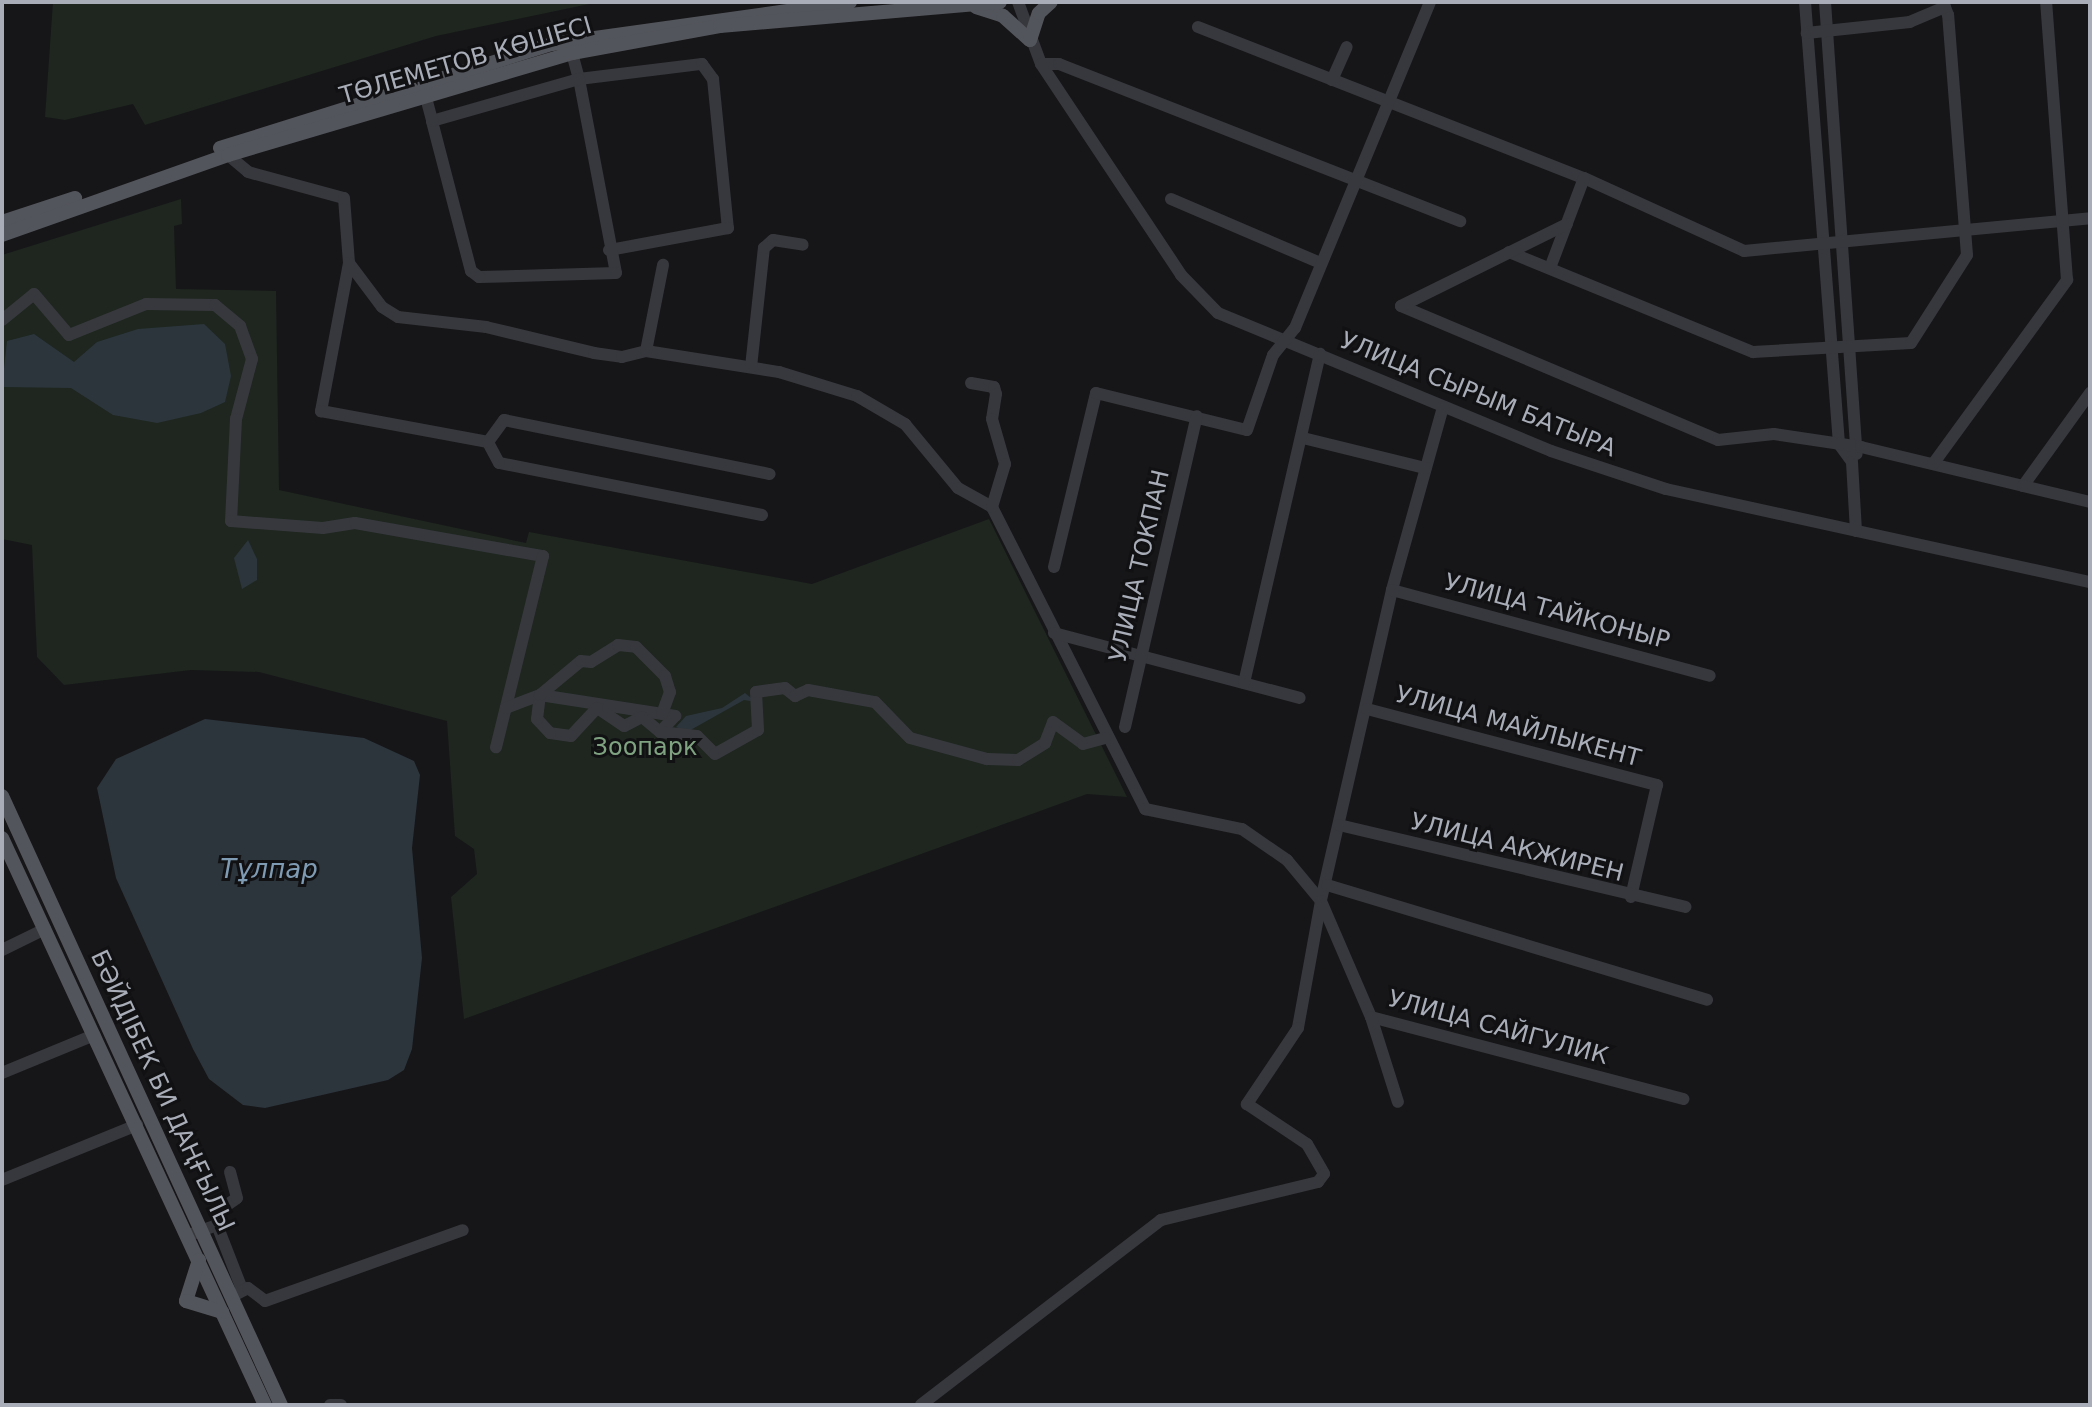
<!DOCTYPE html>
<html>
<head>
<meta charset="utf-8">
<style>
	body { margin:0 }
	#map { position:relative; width:2092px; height:1407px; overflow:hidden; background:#161618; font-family:"DejaVu Sans",sans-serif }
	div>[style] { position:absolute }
	.green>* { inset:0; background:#1e261f }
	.water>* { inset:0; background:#2c353c }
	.minor>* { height:12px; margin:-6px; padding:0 6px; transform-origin:6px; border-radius:6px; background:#37383d }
	.major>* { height:14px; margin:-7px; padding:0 7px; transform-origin:7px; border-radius:7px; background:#53555c }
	span { translate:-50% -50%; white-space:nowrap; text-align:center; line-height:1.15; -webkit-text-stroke:6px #111113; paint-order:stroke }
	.street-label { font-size:24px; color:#a8adb8 }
	.park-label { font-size:24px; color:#7fa381 }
	.water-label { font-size:26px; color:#7f9bb3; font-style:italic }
	.frame { position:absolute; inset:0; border:4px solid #a8adb8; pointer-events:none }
</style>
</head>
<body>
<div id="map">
	<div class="green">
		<div style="clip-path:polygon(53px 2px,599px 2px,436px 36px,145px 125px,133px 104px,65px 120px,45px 117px)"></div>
		<div style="clip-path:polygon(181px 199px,182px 224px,174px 226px,176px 289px,276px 291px,279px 490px,526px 543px,529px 532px,812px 584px,989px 519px,1127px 797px,1087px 794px,464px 1019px,451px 897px,477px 874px,474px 849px,455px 836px,447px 721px,259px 672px,191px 670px,64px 685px,37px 657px,32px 545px,2px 539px,2px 255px)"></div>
	</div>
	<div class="water">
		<div style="clip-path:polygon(204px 324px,225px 344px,231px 376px,225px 402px,201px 413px,157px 423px,113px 415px,71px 388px,2px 387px,7px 341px,34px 334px,74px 362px,97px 342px,138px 329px)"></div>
		<div style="clip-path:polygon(248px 540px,257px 559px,257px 580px,242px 589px,234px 558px)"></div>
		<div style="clip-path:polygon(745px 693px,756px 702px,744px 700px,687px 732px,676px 727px,686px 716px,722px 708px)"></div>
		<div style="clip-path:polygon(205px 719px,364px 738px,414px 761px,420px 775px,412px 848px,422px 958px,412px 1049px,404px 1070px,388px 1080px,265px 1108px,243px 1105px,209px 1079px,193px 1049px,116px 878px,97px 788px,116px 759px)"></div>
	</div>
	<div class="minor">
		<div style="left:1018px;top:2px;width:66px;rotate:69.6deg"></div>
		<div style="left:1041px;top:64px;width:253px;rotate:56.4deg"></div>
		<div style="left:1181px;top:275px;width:53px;rotate:45.8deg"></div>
		<div style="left:1218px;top:313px;width:360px;rotate:22.5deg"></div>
		<div style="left:1551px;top:451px;width:121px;rotate:18.3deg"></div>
		<div style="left:1666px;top:489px;width:434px;rotate:12.4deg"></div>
		<div style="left:1805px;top:2px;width:443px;rotate:85.6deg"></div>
		<div style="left:1839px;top:444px;width:22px;rotate:54deg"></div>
		<div style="left:1852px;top:462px;width:69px;rotate:86.7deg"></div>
		<div style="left:1825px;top:2px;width:453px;rotate:86deg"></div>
		<div style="left:1198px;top:27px;width:414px;rotate:21.4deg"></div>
		<div style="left:1584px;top:178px;width:176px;rotate:24.5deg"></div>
		<div style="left:1744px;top:251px;width:348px;rotate:-5.4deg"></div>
		<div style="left:572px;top:53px;width:27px;rotate:75deg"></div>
		<div style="left:579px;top:79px;width:124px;rotate:-7deg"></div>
		<div style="left:702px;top:64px;width:19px;rotate:54deg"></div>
		<div style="left:713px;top:79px;width:150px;rotate:84.3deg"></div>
		<div style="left:728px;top:228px;width:121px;rotate:169.5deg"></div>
		<div style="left:1041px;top:64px;width:18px"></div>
		<div style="left:1059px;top:64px;width:431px;rotate:21.4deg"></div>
		<div style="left:579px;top:79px;width:197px;rotate:79.2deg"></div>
		<div style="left:616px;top:273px;width:137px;rotate:178.3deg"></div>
		<div style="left:479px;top:277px;width:10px;rotate:-143deg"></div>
		<div style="left:471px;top:271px;width:155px;rotate:-104.6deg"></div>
		<div style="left:432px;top:121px;width:153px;rotate:-15.9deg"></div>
		<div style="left:1332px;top:80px;width:36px;rotate:-66deg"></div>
		<div style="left:425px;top:94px;width:28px;rotate:75deg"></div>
		<div style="left:228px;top:155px;width:26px;rotate:40deg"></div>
		<div style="left:248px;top:172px;width:99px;rotate:15.2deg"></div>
		<div style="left:344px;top:198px;width:65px;rotate:85.6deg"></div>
		<div style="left:349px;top:263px;width:151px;rotate:100.7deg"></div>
		<div style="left:321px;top:411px;width:170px;rotate:10.5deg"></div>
		<div style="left:1171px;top:199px;width:162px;rotate:23.2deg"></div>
		<div style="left:1509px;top:252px;width:264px;rotate:22.3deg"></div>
		<div style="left:1753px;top:352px;width:158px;rotate:-3.3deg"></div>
		<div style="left:1911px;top:343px;width:104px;rotate:-57.5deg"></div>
		<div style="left:1967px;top:255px;width:241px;rotate:-94.5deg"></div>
		<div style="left:1948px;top:15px;width:9px;rotate:-111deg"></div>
		<div style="left:1945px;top:7px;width:38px;rotate:157deg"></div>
		<div style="left:1910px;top:22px;width:104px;rotate:173.9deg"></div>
		<div style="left:349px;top:263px;width:55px;rotate:53.1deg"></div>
		<div style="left:382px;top:307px;width:19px;rotate:32deg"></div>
		<div style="left:398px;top:317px;width:89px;rotate:6.5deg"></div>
		<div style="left:486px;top:327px;width:111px;rotate:13.5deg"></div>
		<div style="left:594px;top:353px;width:28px;rotate:8deg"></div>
		<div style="left:622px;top:357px;width:25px;rotate:-14deg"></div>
		<div style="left:646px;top:351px;width:135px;rotate:9deg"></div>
		<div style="left:779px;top:372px;width:82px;rotate:17.1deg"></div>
		<div style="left:857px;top:396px;width:56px;rotate:30.3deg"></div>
		<div style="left:905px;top:424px;width:83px;rotate:50.4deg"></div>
		<div style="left:958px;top:488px;width:39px;rotate:29deg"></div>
		<div style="left:992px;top:507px;width:339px;rotate:63.1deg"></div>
		<div style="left:1145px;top:809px;width:99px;rotate:11.7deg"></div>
		<div style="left:1242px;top:829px;width:55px;rotate:34.6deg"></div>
		<div style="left:1287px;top:860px;width:53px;rotate:50.3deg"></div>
		<div style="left:1321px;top:901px;width:129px;rotate:100.3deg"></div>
		<div style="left:1298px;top:1028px;width:92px;rotate:123.9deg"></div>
		<div style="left:1247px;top:1104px;width:72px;rotate:33.7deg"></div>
		<div style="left:1307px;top:1144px;width:34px;rotate:60deg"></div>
		<div style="left:1324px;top:1174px;width:10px;rotate:127deg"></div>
		<div style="left:1318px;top:1182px;width:162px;rotate:166.4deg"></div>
		<div style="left:1161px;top:1220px;width:303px;rotate:142.4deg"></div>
		<div style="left:1550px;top:268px;width:96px;rotate:-69.3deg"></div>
		<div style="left:1401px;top:306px;width:344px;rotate:22.9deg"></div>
		<div style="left:1718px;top:440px;width:56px;rotate:-6.1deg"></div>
		<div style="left:1774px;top:434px;width:88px;rotate:8.5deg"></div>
		<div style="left:1861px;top:447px;width:167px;rotate:13.5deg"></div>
		<div style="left:2023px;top:486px;width:115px;rotate:-54.2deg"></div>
		<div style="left:1401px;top:306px;width:185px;rotate:-26.3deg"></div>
		<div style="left:2px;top:320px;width:41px;rotate:-39.1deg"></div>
		<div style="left:34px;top:294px;width:54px;rotate:49.5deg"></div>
		<div style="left:69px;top:335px;width:83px;rotate:-21.9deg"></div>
		<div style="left:146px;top:304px;width:69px;rotate:0.8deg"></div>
		<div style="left:215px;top:305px;width:33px;rotate:40deg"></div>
		<div style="left:240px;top:326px;width:35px;rotate:70deg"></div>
		<div style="left:252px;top:359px;width:62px;rotate:104.9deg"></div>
		<div style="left:236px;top:419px;width:102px;rotate:92.8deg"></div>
		<div style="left:231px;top:521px;width:92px;rotate:4.4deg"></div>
		<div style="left:323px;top:528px;width:32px;rotate:-9deg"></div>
		<div style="left:355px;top:523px;width:191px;rotate:10deg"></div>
		<div style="left:543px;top:556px;width:197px;rotate:103.8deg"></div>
		<div style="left:646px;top:351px;width:88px;rotate:-78.8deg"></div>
		<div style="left:751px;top:367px;width:120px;rotate:-83.8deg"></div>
		<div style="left:764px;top:248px;width:12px;rotate:-42deg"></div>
		<div style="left:773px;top:240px;width:30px;rotate:9deg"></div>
		<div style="left:971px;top:383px;width:23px;rotate:10deg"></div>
		<div style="left:994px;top:387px;width:7px;rotate:74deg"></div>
		<div style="left:996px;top:394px;width:25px;rotate:99deg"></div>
		<div style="left:992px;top:419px;width:47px;rotate:73.9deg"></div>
		<div style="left:1005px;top:464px;width:45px;rotate:106.8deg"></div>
		<div style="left:1443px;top:407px;width:190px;rotate:105.6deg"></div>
		<div style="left:1392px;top:590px;width:319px;rotate:102.9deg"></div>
		<div style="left:1321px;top:901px;width:126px;rotate:66.7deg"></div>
		<div style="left:1371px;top:1017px;width:323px;rotate:14.7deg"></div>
		<div style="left:1303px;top:438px;width:126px;rotate:13.8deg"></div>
		<div style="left:1933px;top:464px;width:228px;rotate:-53.9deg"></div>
		<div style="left:2067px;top:280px;width:279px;rotate:-94.3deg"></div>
		<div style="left:2023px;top:486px;width:69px;rotate:13.4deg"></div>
		<div style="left:762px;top:515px;width:268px;rotate:-168.8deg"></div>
		<div style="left:499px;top:463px;width:24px;rotate:-118deg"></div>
		<div style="left:488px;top:442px;width:27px;rotate:-54deg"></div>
		<div style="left:504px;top:420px;width:271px;rotate:11.5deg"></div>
		<div style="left:1054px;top:567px;width:179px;rotate:-76.4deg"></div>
		<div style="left:1096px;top:393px;width:155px;rotate:13.8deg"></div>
		<div style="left:1247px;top:430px;width:79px;rotate:-70.9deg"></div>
		<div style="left:1273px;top:355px;width:35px;rotate:-51deg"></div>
		<div style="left:1295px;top:328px;width:353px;rotate:-67.5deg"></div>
		<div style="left:1392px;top:590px;width:329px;rotate:15.1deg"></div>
		<div style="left:1054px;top:633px;width:254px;rotate:14.8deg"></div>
		<div style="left:1244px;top:683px;width:338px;rotate:-77deg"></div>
		<div style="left:506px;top:708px;width:36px;rotate:-21deg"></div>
		<div style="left:540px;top:695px;width:137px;rotate:8.8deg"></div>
		<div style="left:675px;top:716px;width:22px;rotate:133deg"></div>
		<div style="left:660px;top:732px;width:23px;rotate:-140deg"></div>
		<div style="left:642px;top:717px;width:20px;rotate:153deg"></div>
		<div style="left:624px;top:726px;width:32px;rotate:-146deg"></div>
		<div style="left:597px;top:708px;width:38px;rotate:133deg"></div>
		<div style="left:571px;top:736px;width:21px;rotate:-172deg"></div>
		<div style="left:550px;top:733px;width:19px;rotate:-133deg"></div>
		<div style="left:537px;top:719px;width:24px;rotate:-83deg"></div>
		<div style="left:540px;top:695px;width:53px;rotate:-39.7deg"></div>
		<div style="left:581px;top:661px;width:10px;rotate:6deg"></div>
		<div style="left:591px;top:662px;width:32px;rotate:-32deg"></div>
		<div style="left:618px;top:645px;width:18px;rotate:6deg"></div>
		<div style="left:636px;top:647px;width:41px;rotate:45deg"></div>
		<div style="left:665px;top:676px;width:17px;rotate:73deg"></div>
		<div style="left:670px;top:692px;width:23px;rotate:110deg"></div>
		<div style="left:1367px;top:709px;width:300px;rotate:14.7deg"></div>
		<div style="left:1657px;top:785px;width:115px;rotate:103.1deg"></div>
		<div style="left:1125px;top:727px;width:319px;rotate:-77deg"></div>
		<div style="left:660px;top:732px;width:37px;rotate:6deg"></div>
		<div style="left:697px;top:736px;width:25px;rotate:45deg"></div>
		<div style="left:715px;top:754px;width:49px;rotate:-29.2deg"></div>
		<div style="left:758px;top:730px;width:38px;rotate:-93deg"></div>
		<div style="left:756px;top:692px;width:29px;rotate:-8deg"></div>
		<div style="left:785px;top:688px;width:13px;rotate:39deg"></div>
		<div style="left:795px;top:696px;width:14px;rotate:-25deg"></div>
		<div style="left:808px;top:690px;width:68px;rotate:10.2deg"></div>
		<div style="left:875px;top:702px;width:50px;rotate:45.8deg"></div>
		<div style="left:910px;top:738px;width:80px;rotate:15.3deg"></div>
		<div style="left:987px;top:759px;width:31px;rotate:2deg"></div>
		<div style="left:1018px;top:760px;width:32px;rotate:-32deg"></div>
		<div style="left:1045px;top:743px;width:22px;rotate:-69deg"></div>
		<div style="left:1053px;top:722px;width:37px;rotate:36deg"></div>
		<div style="left:1083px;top:744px;width:23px;rotate:-15deg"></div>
		<div style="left:1339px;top:825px;width:356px;rotate:13.3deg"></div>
		<div style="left:1327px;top:885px;width:397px;rotate:16.8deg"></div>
		<div style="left:2px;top:950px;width:48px;rotate:-26deg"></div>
		<div style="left:1371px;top:1017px;width:89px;rotate:72.4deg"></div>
		<div style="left:2px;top:1073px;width:100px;rotate:-22.4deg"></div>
		<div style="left:2px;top:1180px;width:146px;rotate:-22.2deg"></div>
		<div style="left:217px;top:1225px;width:69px;rotate:68.7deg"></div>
		<div style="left:192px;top:1234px;width:27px;rotate:-20deg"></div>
		<div style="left:217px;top:1225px;width:13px;rotate:-90deg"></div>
		<div style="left:217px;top:1212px;width:24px;rotate:-35deg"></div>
		<div style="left:237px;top:1198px;width:27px;rotate:-105deg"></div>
		<div style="left:231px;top:1297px;width:19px;rotate:-28deg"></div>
		<div style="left:248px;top:1288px;width:21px;rotate:37deg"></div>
		<div style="left:265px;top:1301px;width:210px;rotate:-19.7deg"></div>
		<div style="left:330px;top:1405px;width:11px"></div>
	</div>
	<div class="major">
		<div style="left:976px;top:7px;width:28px;rotate:18deg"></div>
		<div style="left:1003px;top:16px;width:36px;rotate:42deg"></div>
		<div style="left:1030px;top:40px;width:28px;rotate:-72deg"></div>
		<div style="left:1039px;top:13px;width:16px;rotate:-43deg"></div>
		<div style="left:220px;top:148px;width:348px;rotate:-17.4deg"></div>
		<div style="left:552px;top:44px;width:301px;rotate:-8deg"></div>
		<div style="left:2px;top:222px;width:77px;rotate:-18.2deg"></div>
		<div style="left:2px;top:235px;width:240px;rotate:-19.5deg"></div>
		<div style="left:228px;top:155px;width:359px;rotate:-16.5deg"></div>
		<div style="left:572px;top:53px;width:150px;rotate:-10.3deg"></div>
		<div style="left:720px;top:26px;width:281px;rotate:-4.9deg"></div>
		<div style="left:2px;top:796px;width:670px;rotate:65.39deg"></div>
		<div style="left:2px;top:838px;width:625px;rotate:65.12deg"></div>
		<div style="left:199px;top:1260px;width:43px;rotate:107.6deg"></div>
		<div style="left:186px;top:1301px;width:38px;rotate:17deg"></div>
	</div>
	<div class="street-label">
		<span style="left:466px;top:61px;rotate:-16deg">ТӨЛЕМЕТОВ КӨШЕСІ</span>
		<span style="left:1478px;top:395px;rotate:22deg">УЛИЦА СЫРЫМ БАТЫРА</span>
		<span style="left:1140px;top:566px;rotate:-77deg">УЛИЦА ТОКПАН</span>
		<span style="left:1557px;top:612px;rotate:15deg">УЛИЦА ТАЙКОНЫР</span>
		<span style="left:1518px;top:727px;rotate:15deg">УЛИЦА МАЙЛЫКЕНТ</span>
		<span style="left:1517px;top:848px;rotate:14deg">УЛИЦА АКЖИРЕН</span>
		<span style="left:1498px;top:1028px;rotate:15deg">УЛИЦА САЙГУЛИК</span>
		<span style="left:162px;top:1091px;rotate:65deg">БӘЙДІБЕК БИ ДАҢҒЫЛЫ</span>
	</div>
	<div class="park-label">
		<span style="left:645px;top:748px">Зоопарк</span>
	</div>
	<div class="water-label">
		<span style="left:269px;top:870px">Тұлпар</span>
	</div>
	<div class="frame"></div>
</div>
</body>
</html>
